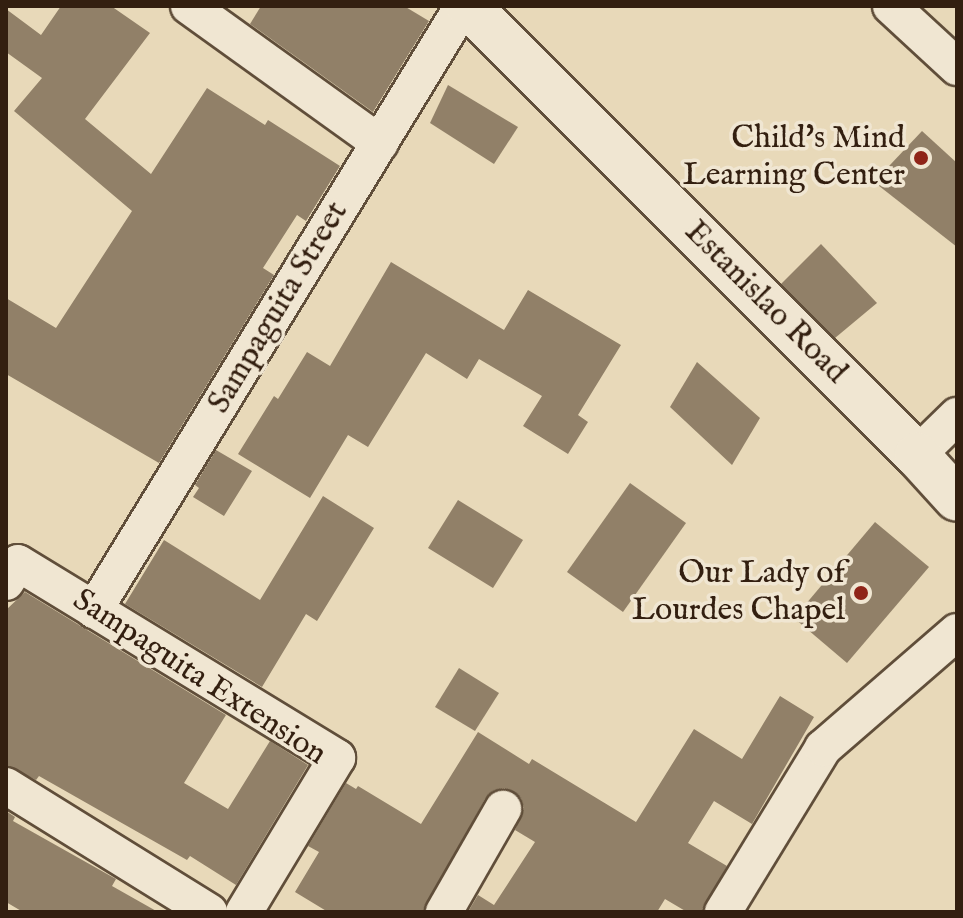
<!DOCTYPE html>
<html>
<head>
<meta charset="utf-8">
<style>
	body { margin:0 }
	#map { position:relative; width:963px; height:918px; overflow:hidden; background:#e8d9b9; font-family:"IM FELL English",serif }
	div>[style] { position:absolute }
	.building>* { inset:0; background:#918068 }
	.roads { filter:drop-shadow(2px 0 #604e3a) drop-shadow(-2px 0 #604e3a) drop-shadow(0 2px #604e3a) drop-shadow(0 -2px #604e3a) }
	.street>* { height:36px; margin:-18px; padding:0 18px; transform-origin:18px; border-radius:18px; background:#f0e6d2 }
	.secondary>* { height:44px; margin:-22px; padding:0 22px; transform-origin:22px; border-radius:22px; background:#f0e6d2 }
	.dots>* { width:22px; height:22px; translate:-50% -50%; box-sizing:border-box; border:4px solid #f0e6d2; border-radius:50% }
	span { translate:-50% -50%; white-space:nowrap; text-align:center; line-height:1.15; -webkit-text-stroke:7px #f0e6d2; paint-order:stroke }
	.poi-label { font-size:32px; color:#331f10 }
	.right { translate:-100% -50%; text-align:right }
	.street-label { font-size:32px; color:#331f10 }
	.frame { position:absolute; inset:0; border:8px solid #331f10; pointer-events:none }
</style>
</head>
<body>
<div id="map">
	<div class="building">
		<div style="clip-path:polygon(61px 6px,111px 6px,150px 33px,85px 119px,151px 174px,207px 88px,265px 125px,268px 120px,340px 166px,306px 221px,297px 215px,263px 268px,274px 275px,159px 463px,6px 374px,6px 298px,56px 328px,132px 211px,14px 111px,42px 78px,6px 52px,6px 9px,41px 35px)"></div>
		<div style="clip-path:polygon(261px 6px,404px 6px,429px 21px,373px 112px,250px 24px)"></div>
		<div style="clip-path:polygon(448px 85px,518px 127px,494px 164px,430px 123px)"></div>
		<div style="clip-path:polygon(922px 131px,957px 163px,957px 247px,874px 182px)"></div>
		<div style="clip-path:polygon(821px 244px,877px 303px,835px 338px,781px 284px)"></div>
		<div style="clip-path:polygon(391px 262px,504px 330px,528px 290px,621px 345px,578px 415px,588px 422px,568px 454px,523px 426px,542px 396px,479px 359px,467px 379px,426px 353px,368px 447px,348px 435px,310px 498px,238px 454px,274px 396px,278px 399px,307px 352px,330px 366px)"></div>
		<div style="clip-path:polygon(697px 362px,760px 418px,732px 465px,670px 407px)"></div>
		<div style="clip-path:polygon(216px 450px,252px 471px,224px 516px,193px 497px,199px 488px,195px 485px)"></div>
		<div style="clip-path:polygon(630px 483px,686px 523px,623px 612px,567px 572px)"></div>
		<div style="clip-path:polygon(323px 496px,374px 528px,317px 621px,306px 614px,262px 687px,125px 604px,164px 540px,260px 600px)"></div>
		<div style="clip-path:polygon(458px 500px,523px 540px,493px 588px,428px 548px)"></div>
		<div style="clip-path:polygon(875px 522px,929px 567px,847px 663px,794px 618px)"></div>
		<div style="clip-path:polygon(25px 592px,226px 715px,184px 783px,228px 809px,270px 741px,308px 765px,236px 885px,190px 856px,187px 860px,39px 776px,36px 780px,6px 765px,6px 610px)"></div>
		<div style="clip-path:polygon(459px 668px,499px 693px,475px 731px,435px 707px)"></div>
		<div style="clip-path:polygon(780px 696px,814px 717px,752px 824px,714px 801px,688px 843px,727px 866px,702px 912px,687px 912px,665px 899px,657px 912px,468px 912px,478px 895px,494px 905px,535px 842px,515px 830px,524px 808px,521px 798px,504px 788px,493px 791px,485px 799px,423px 912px,328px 912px,295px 892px,319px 852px,308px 846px,346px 783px,356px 789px,358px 786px,421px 824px,478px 732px,529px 764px,532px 759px,636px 822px,694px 729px,742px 759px)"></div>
		<div style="clip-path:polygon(6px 811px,15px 817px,13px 821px,116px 879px,112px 886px,158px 912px,23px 912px,6px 902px)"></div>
	</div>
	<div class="roads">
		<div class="street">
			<div style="left:189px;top:6px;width:235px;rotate:35.7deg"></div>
			<div style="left:891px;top:6px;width:90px;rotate:42.7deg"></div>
			<div style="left:917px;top:455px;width:56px;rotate:-44.3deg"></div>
			<div style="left:6px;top:582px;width:22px;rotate:-58deg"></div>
			<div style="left:18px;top:563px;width:374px;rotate:31.4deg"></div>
			<div style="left:337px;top:758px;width:180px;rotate:121.1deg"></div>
			<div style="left:94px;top:610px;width:708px;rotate:-58.58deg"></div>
			<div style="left:6px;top:786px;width:239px;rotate:31.8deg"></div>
			<div style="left:444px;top:912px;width:119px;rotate:-60.2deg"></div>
			<div style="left:723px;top:912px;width:192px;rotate:-58.6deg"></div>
			<div style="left:823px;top:748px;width:177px;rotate:-40.9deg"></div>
		</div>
		<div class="secondary">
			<div style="left:468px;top:6px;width:635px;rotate:45deg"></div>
			<div style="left:917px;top:455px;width:59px;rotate:47.7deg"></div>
		</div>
	</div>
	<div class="dots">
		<div style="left:921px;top:158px;background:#8f2418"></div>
		<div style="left:861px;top:593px;background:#8f2418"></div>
	</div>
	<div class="poi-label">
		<span class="right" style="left:905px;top:158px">Child's Mind<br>Learning Center</span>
		<span class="right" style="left:845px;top:593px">Our Lady of<br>Lourdes Chapel</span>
	</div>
	<div class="street-label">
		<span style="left:765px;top:303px;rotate:45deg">Estanislao Road</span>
		<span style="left:279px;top:308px;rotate:-59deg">Sampaguita Street</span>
		<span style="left:199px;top:678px;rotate:33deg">Sampaguita Extension</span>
	</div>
	<div class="frame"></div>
</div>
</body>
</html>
